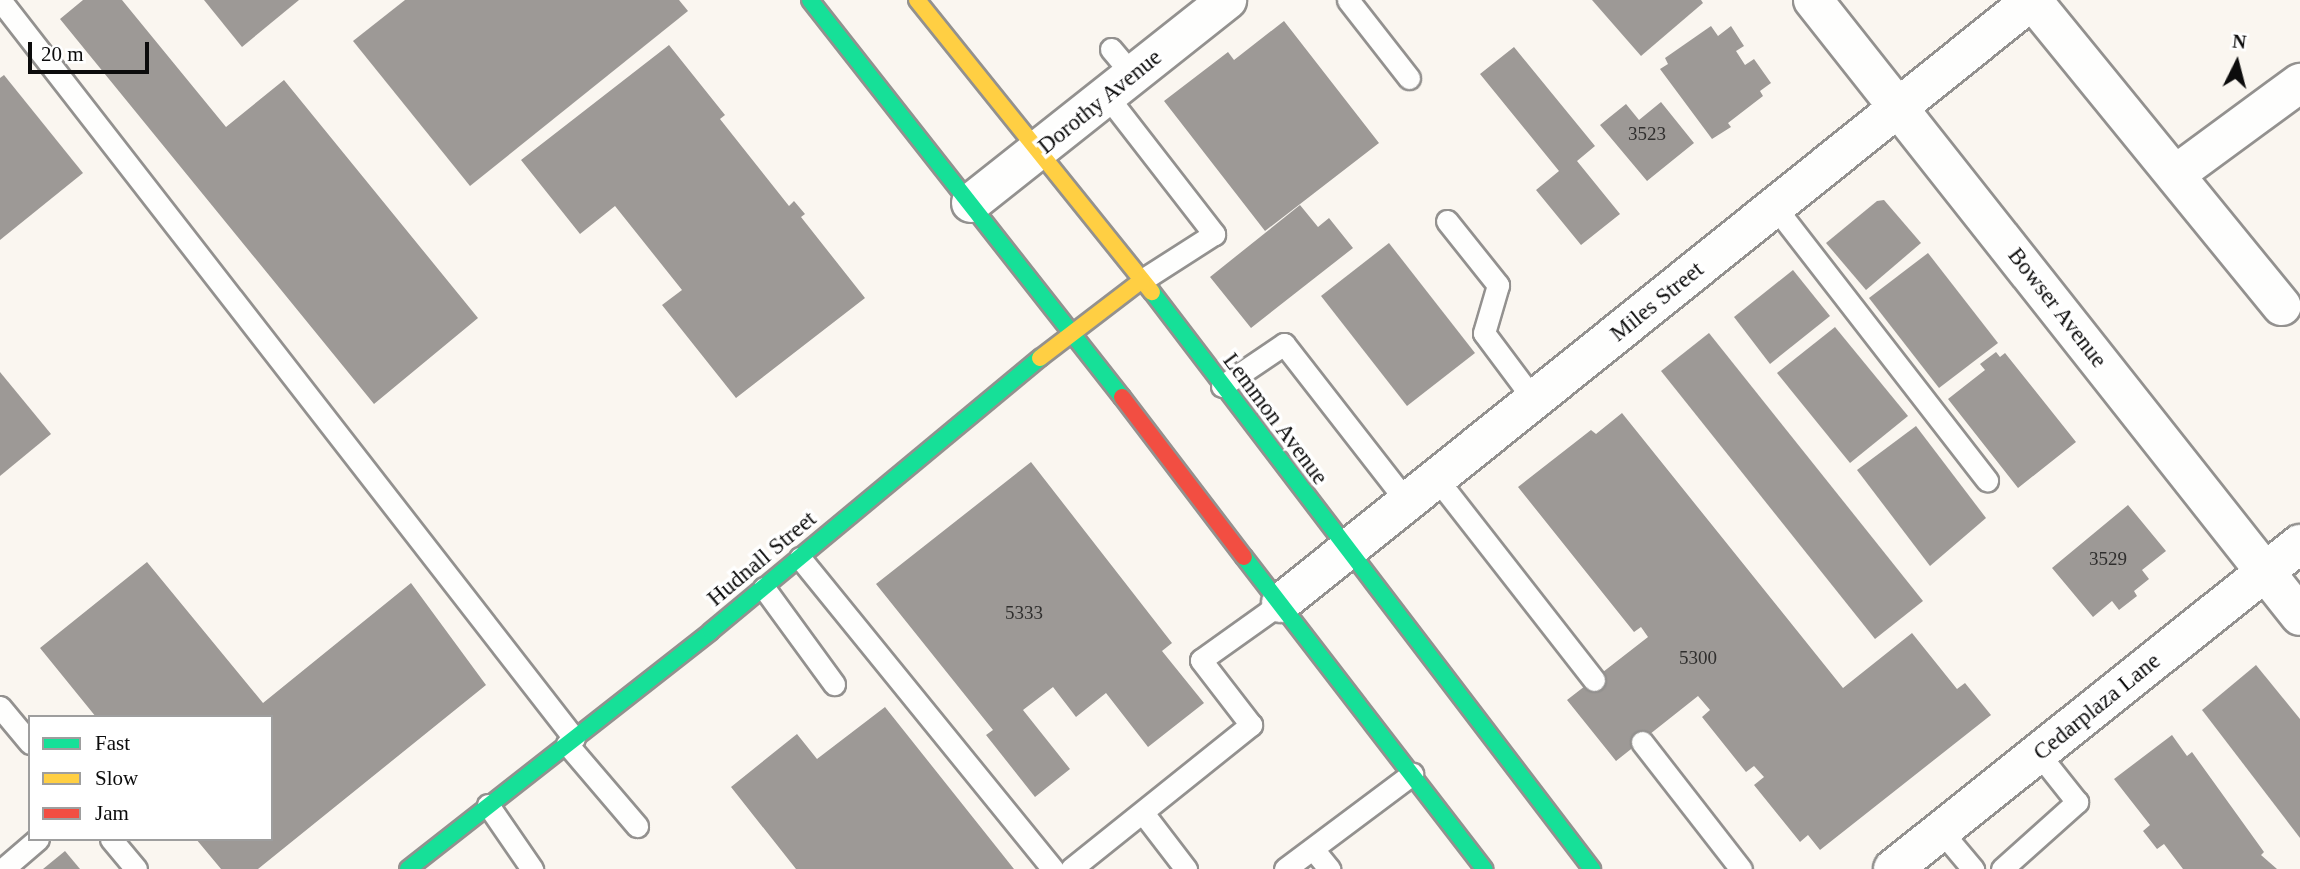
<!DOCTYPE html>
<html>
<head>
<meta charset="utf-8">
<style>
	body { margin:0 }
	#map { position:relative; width:2300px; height:869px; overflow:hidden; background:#faf6f0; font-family:"Times New Roman",serif }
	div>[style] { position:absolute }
	.building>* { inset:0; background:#9d9996 }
	.roads { filter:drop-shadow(2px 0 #93918f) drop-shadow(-2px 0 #93918f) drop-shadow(0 2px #93918f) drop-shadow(0 -2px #93918f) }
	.lane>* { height:21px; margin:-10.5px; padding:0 10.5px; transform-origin:10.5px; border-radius:10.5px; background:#fefefd }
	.street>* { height:38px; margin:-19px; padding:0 19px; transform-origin:19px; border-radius:19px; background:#fefefd }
	.fast>* { height:16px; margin:-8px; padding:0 8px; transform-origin:8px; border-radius:8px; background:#16e098 }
	.slow>* { height:16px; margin:-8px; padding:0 8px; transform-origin:8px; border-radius:8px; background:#ffcf43 }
	.jam>* { height:16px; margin:-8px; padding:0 8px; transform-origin:8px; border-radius:8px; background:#f24e42 }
	span { translate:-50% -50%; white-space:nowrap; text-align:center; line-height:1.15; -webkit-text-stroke:7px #fff; paint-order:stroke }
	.number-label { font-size:19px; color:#302f2e }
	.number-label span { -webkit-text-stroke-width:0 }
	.street-label { font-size:23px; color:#0c0c0c }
	.legend { position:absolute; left:28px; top:715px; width:245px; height:126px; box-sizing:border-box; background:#fff; border:2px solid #9e9e9e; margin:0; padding:9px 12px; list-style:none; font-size:21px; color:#0c0c0c }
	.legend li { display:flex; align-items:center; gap:14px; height:35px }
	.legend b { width:35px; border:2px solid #9e9e9e }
	.north { position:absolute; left:2202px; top:28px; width:70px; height:70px; -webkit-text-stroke:5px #fff; paint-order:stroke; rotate:6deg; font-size:19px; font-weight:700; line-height:28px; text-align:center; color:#0c0c0c }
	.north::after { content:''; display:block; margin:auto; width:24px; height:32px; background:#0c0c0c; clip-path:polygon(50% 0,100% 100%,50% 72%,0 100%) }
	.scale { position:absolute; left:28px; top:42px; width:121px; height:32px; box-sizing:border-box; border:4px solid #0c0c0c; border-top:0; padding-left:9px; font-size:21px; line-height:24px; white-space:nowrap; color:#0c0c0c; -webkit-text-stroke:5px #fff; paint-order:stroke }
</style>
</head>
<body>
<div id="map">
	<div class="building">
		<div style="clip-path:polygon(83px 0,122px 0,226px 127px,284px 80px,478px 318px,374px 404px,60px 19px)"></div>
		<div style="clip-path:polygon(204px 0,299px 0,242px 47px)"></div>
		<div style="clip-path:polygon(405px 0,679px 0,688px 11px,470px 186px,353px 41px)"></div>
		<div style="clip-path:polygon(1592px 0,1701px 0,1703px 3px,1641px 56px)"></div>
		<div style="clip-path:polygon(1284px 21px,1379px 143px,1265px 231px,1164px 101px,1228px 52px,1234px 60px)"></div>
		<div style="clip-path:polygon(1711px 26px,1718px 36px,1731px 26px,1744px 46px,1736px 51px,1745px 65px,1754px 59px,1771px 83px,1760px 91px,1763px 96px,1728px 123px,1731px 127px,1712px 139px,1660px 69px,1668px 64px,1665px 58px)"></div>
		<div style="clip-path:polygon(669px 45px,725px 115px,720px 119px,789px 206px,794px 201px,805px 214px,801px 217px,865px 298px,736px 398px,662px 305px,682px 290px,615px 206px,580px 234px,521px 160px)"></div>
		<div style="clip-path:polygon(1514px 47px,1595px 146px,1577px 161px,1620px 214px,1581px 245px,1536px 190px,1559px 171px,1480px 74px)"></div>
		<div style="clip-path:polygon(4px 75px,83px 173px,0 240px,0 78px)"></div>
		<div style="clip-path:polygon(1661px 102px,1694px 143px,1647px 181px,1600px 125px,1626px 104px,1639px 120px)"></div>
		<div style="clip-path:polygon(1884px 200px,1921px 243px,1866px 290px,1826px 243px,1877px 201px)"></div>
		<div style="clip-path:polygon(1300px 205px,1318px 227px,1329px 218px,1353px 248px,1251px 328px,1210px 277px)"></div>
		<div style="clip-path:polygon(1389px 243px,1475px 353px,1407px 406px,1321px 296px)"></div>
		<div style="clip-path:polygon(1928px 253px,1998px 343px,1939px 388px,1869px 298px)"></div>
		<div style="clip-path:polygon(1793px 270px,1830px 316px,1770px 364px,1734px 317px)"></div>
		<div style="clip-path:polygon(1835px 327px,1908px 416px,1850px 463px,1777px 373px)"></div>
		<div style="clip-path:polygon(1709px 333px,1923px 601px,1875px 639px,1661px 371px)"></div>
		<div style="clip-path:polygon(1996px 352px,2000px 357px,2005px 353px,2076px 442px,2018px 488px,1948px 399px,1985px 370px,1980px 364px)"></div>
		<div style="clip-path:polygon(0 372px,51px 434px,0 476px)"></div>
		<div style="clip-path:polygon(1622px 413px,1843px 688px,1912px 633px,1957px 689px,1965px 683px,1991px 715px,1820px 850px,1808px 835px,1800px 842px,1754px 785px,1764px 777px,1754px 766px,1746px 772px,1702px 717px,1710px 710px,1698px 696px,1616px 761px,1567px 700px,1648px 637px,1641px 627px,1634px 632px,1518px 487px,1591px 430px,1596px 434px)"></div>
		<div style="clip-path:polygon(1916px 426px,1986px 518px,1930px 566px,1857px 470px)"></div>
		<div style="clip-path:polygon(1031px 462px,1172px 643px,1162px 651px,1204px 703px,1148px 747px,1106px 693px,1076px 717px,1053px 687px,1023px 710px,1070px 769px,1035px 797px,986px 735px,993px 730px,876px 584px)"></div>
		<div style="clip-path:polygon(2128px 505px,2166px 551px,2142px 570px,2149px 579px,2134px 591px,2137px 596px,2119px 610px,2112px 601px,2093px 617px,2052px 568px)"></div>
		<div style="clip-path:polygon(147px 562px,263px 703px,411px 583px,486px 685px,258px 869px,221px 869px,196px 839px,271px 839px,271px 717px,96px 717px,40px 648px)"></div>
		<div style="clip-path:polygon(2256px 665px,2300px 719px,2300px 838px,2202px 710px)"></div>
		<div style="clip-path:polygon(885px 707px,1014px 869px,796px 869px,731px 787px,797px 734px,817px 759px)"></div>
		<div style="clip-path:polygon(2172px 735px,2187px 756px,2192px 752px,2264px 852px,2261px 855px,2277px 869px,2183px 869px,2164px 844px,2157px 849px,2143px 831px,2150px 825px,2114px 779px)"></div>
		<div style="clip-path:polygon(65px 851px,80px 869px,43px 869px)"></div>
	</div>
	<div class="roads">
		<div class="lane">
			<div style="left:0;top:0;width:935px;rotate:52.13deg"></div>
			<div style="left:1348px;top:0;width:99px;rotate:52deg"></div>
			<div style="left:1111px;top:49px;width:34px;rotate:50deg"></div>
			<div style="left:1107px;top:96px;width:175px;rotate:52.2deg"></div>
			<div style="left:1214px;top:234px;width:85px;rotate:147.4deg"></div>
			<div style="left:1775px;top:207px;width:346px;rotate:52.2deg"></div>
			<div style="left:1447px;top:221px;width:82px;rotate:51.4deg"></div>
			<div style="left:1498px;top:285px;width:50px;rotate:106.3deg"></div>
			<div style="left:1484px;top:333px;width:84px;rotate:53.3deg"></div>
			<div style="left:1222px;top:386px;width:75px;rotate:-34.1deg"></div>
			<div style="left:1284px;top:344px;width:200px;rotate:52.1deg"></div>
			<div style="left:1437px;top:479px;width:255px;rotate:52deg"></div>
			<div style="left:800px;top:558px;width:401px;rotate:50.9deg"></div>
			<div style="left:764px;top:588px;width:119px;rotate:53.9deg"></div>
			<div style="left:0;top:707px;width:47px;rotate:50.2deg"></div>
			<div style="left:1642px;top:742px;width:161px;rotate:52.1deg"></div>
			<div style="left:567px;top:744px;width:108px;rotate:49.5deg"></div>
			<div style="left:488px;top:805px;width:78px;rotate:55.5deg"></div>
			<div style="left:1143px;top:813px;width:71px;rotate:52.5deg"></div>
			<div style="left:1941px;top:831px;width:50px;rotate:49.9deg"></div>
			<div style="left:111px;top:839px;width:39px;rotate:50deg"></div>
			<div style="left:1313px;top:849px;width:26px;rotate:51deg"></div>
			<div style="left:3px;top:869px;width:46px;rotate:-40.6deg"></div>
			<div style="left:1071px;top:869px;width:231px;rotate:-38.7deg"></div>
			<div style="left:1251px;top:725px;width:82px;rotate:-127.6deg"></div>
			<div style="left:1201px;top:660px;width:98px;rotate:-35.5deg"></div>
			<div style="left:1285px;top:869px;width:159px;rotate:-36.8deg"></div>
			<div style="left:2002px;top:869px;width:101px;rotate:-41.8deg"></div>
			<div style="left:2077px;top:802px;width:63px;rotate:-128.5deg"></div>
		</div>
		<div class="street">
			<div style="left:1813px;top:0;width:785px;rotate:51.67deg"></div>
			<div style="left:2032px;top:0;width:395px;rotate:50.8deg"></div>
			<div style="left:2176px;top:174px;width:154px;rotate:-36.3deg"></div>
			<div style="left:971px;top:203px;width:327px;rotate:-38.4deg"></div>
			<div style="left:1281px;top:603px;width:963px;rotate:-38.76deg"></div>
			<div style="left:1893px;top:869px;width:521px;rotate:-38.61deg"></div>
		</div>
		<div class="fast">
			<div style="left:810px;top:0;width:505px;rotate:51.84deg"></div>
			<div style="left:1152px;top:292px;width:726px;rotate:52.67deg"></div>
			<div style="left:1244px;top:557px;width:394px;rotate:52.4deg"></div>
			<div style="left:408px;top:869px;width:385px;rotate:-38.1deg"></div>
			<div style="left:711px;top:631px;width:428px;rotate:-39.7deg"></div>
		</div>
		<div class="slow">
			<div style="left:917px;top:0;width:375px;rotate:51.2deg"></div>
			<div style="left:1040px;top:358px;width:128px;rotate:-37.4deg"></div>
		</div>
		<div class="jam">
			<div style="left:1122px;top:397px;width:201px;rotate:52.7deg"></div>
		</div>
	</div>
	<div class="number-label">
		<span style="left:1647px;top:134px">3523</span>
		<span style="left:2108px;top:559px">3529</span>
		<span style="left:1024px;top:613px">5333</span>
		<span style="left:1698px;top:658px">5300</span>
	</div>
	<div class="street-label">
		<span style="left:1100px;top:102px;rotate:-39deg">Dorothy Avenue</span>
		<span style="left:1657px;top:302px;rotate:-39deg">Miles Street</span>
		<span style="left:2057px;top:308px;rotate:52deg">Bowser Avenue</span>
		<span style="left:1275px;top:419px;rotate:53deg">Lemmon Avenue</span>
		<span style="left:762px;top:559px;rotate:-40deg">Hudnall Street</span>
		<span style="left:2097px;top:707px;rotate:-39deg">Cedarplaza Lane</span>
	</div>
	<ul class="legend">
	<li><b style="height:9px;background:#16e098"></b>Fast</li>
	<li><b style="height:9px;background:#ffcf43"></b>Slow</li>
	<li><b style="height:9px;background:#f24e42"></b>Jam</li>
	</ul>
	<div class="north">N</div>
	<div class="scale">20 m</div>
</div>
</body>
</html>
